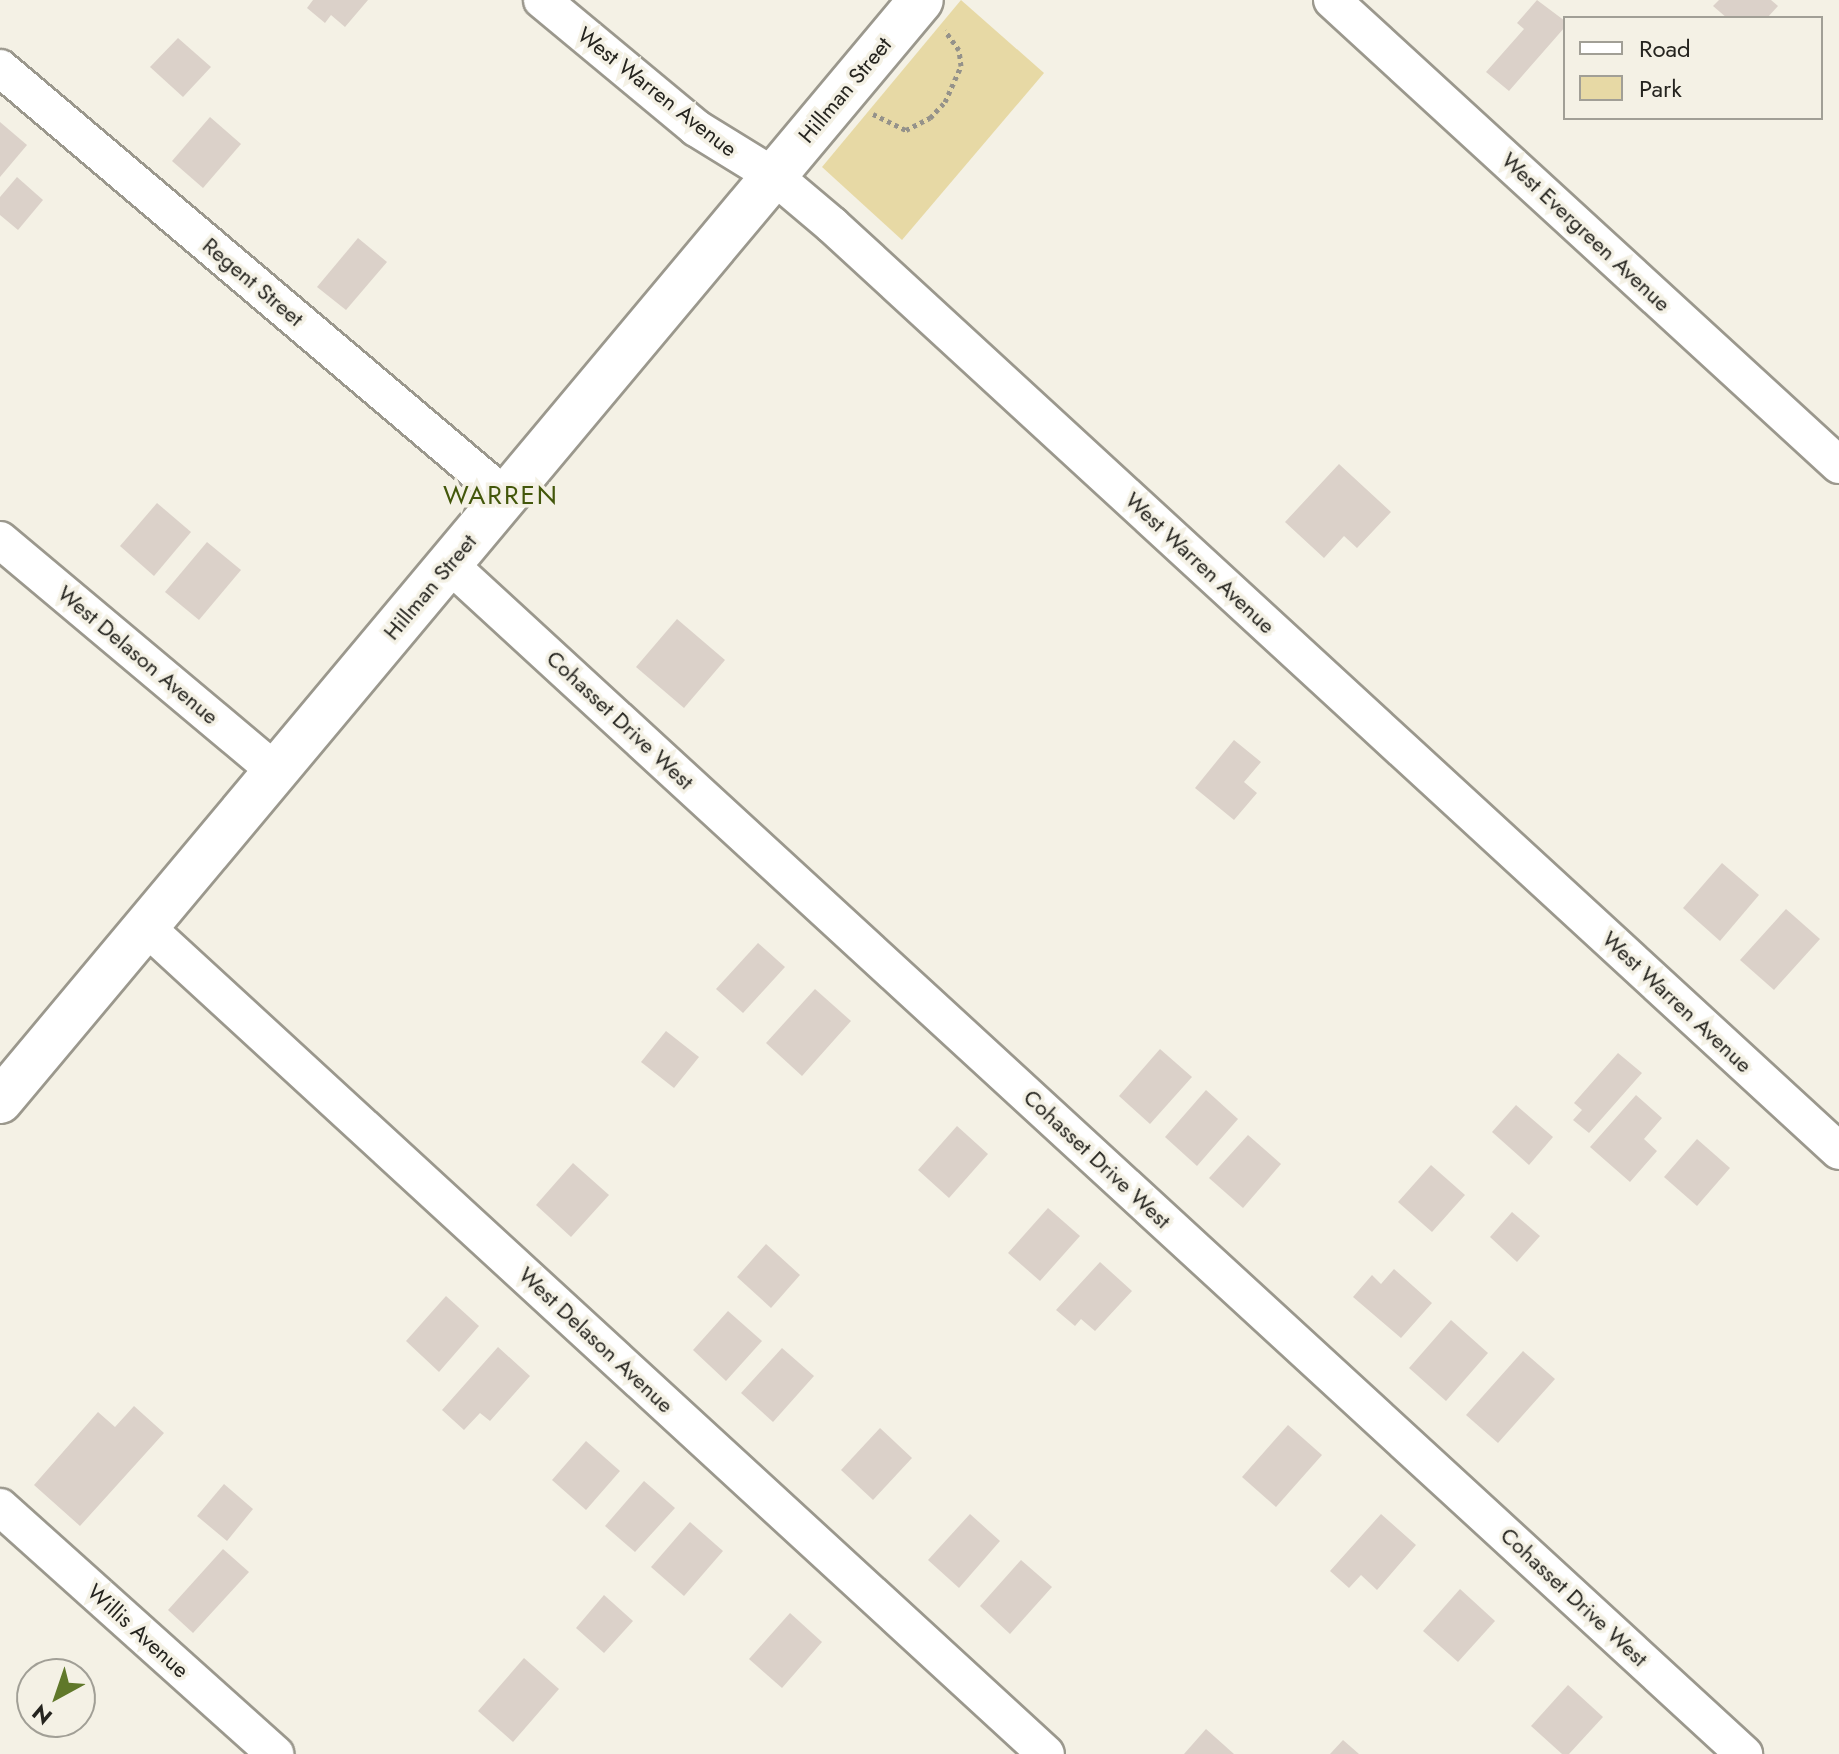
<!DOCTYPE html>
<html>
<head>
<meta charset="utf-8">
<style>
	body { margin:0 }
	#map { position:relative; width:1839px; height:1754px; overflow:hidden; background:#f4f1e5; font-family:Jost,sans-serif }
	div>[style] { position:absolute }
	.green>* { inset:0; background:#e7d9a5 }
	.building>* { inset:0; background:#dbd1c9 }
	.path>* { height:5px; margin-top:-2.5px; transform-origin:0; background:repeating-linear-gradient(90deg,#95928a 0 4px,transparent 0 8px) }
	.roads { filter:drop-shadow(2px 0 #9b988d) drop-shadow(-2px 0 #9b988d) drop-shadow(0 2px #9b988d) drop-shadow(0 -2px #9b988d) }
	.street>* { height:36px; margin:-18px; padding:0 18px; transform-origin:18px; border-radius:18px; background:#fff }
	.secondary>* { height:44px; margin:-22px; padding:0 22px; transform-origin:22px; border-radius:22px; background:#fff }
	span { translate:-50% -50%; white-space:nowrap; text-align:center; line-height:1.15; -webkit-text-stroke:7px #f4f1e5; paint-order:stroke }
	.street-label { font-size:22px; color:#25241f }
	.quarter-label { font-size:26px; color:#43570b; letter-spacing:2px }
	.legend { position:absolute; left:1563px; top:16px; width:260px; height:104px; box-sizing:border-box; background:#f4f1e5; border:2px solid #a19f96; margin:0; padding:10px 14px; list-style:none; font-size:24px; color:#25241f }
	.legend li { display:flex; align-items:center; gap:16px; height:40px }
	.legend b { width:40px; border:2px solid #a19f96 }
	.north { position:absolute; left:16px; top:1658px; width:80px; height:80px; box-sizing:border-box; background:#f4f1e5; border:2px solid #a19f96; border-radius:50%; rotate:220deg; font-size:22px; font-weight:700; line-height:32px; text-align:center; color:#25241f }
	.north::after { content:''; display:block; margin:auto; width:28px; height:36px; background:#60782a; clip-path:polygon(50% 0,100% 100%,50% 72%,0 100%) }
</style>
</head>
<body>
<div id="map">
	<div class="green">
		<div style="clip-path:polygon(961px 0,1044px 73px,902px 240px,822px 167px)"></div>
	</div>
	<div class="building">
		<div style="clip-path:polygon(313px 0,368px 0,345px 27px,331px 15px,325px 23px,307px 8px)"></div>
		<div style="clip-path:polygon(1537px 0,1565px 21px,1565px 27px,1509px 91px,1486px 72px,1524px 29px,1517px 23px)"></div>
		<div style="clip-path:polygon(1719px 0,1771px 0,1778px 6px,1767px 18px,1727px 18px,1713px 6px)"></div>
		<div style="clip-path:polygon(178px 38px,211px 67px,183px 97px,150px 67px)"></div>
		<div style="clip-path:polygon(210px 117px,241px 144px,203px 188px,172px 161px)"></div>
		<div style="clip-path:polygon(0 122px,27px 145px,0 177px)"></div>
		<div style="clip-path:polygon(17px 177px,43px 200px,18px 230px,0 215px,0 197px)"></div>
		<div style="clip-path:polygon(358px 238px,387px 262px,346px 310px,317px 287px)"></div>
		<div style="clip-path:polygon(1339px 464px,1391px 512px,1357px 548px,1344px 536px,1324px 558px,1285px 522px)"></div>
		<div style="clip-path:polygon(157px 503px,191px 532px,154px 576px,120px 546px)"></div>
		<div style="clip-path:polygon(207px 542px,241px 570px,199px 620px,165px 592px)"></div>
		<div style="clip-path:polygon(677px 619px,725px 660px,684px 708px,636px 667px)"></div>
		<div style="clip-path:polygon(1234px 740px,1261px 762px,1244px 782px,1257px 793px,1234px 820px,1195px 788px)"></div>
		<div style="clip-path:polygon(1722px 863px,1759px 895px,1720px 941px,1683px 908px)"></div>
		<div style="clip-path:polygon(1786px 909px,1820px 939px,1774px 990px,1740px 960px)"></div>
		<div style="clip-path:polygon(758px 943px,785px 967px,743px 1013px,716px 989px)"></div>
		<div style="clip-path:polygon(815px 989px,851px 1021px,802px 1076px,766px 1043px)"></div>
		<div style="clip-path:polygon(666px 1031px,699px 1057px,674px 1088px,641px 1062px)"></div>
		<div style="clip-path:polygon(1160px 1049px,1192px 1077px,1150px 1124px,1119px 1096px)"></div>
		<div style="clip-path:polygon(1618px 1053px,1642px 1073px,1589px 1133px,1573px 1120px,1582px 1110px,1574px 1103px)"></div>
		<div style="clip-path:polygon(1206px 1090px,1238px 1119px,1197px 1166px,1165px 1137px)"></div>
		<div style="clip-path:polygon(1636px 1095px,1662px 1118px,1644px 1139px,1657px 1151px,1630px 1182px,1590px 1147px)"></div>
		<div style="clip-path:polygon(1516px 1105px,1553px 1137px,1529px 1165px,1492px 1132px)"></div>
		<div style="clip-path:polygon(957px 1126px,988px 1154px,949px 1198px,918px 1170px)"></div>
		<div style="clip-path:polygon(1248px 1135px,1281px 1164px,1243px 1208px,1209px 1178px)"></div>
		<div style="clip-path:polygon(1697px 1139px,1730px 1168px,1697px 1206px,1664px 1177px)"></div>
		<div style="clip-path:polygon(573px 1163px,609px 1195px,571px 1237px,536px 1205px)"></div>
		<div style="clip-path:polygon(1431px 1165px,1465px 1195px,1432px 1232px,1398px 1202px)"></div>
		<div style="clip-path:polygon(1048px 1208px,1080px 1236px,1040px 1281px,1008px 1253px)"></div>
		<div style="clip-path:polygon(1512px 1212px,1540px 1236px,1517px 1262px,1490px 1237px)"></div>
		<div style="clip-path:polygon(766px 1244px,800px 1275px,771px 1308px,737px 1277px)"></div>
		<div style="clip-path:polygon(1100px 1262px,1132px 1291px,1095px 1331px,1081px 1319px,1075px 1326px,1056px 1310px)"></div>
		<div style="clip-path:polygon(1394px 1269px,1432px 1303px,1401px 1338px,1353px 1297px,1372px 1275px,1381px 1284px)"></div>
		<div style="clip-path:polygon(446px 1296px,479px 1326px,439px 1372px,406px 1341px)"></div>
		<div style="clip-path:polygon(728px 1311px,762px 1341px,726px 1381px,693px 1350px)"></div>
		<div style="clip-path:polygon(1451px 1320px,1488px 1353px,1446px 1401px,1409px 1368px)"></div>
		<div style="clip-path:polygon(498px 1347px,530px 1376px,490px 1421px,480px 1413px,464px 1430px,442px 1410px)"></div>
		<div style="clip-path:polygon(782px 1348px,814px 1376px,773px 1422px,741px 1393px)"></div>
		<div style="clip-path:polygon(1523px 1351px,1555px 1379px,1498px 1443px,1466px 1415px)"></div>
		<div style="clip-path:polygon(134px 1406px,164px 1433px,80px 1526px,34px 1485px,98px 1412px,115px 1427px)"></div>
		<div style="clip-path:polygon(1288px 1425px,1322px 1455px,1276px 1507px,1242px 1477px)"></div>
		<div style="clip-path:polygon(880px 1428px,912px 1458px,873px 1500px,841px 1470px)"></div>
		<div style="clip-path:polygon(586px 1441px,620px 1471px,586px 1510px,552px 1480px)"></div>
		<div style="clip-path:polygon(644px 1481px,675px 1508px,635px 1552px,605px 1526px)"></div>
		<div style="clip-path:polygon(224px 1484px,253px 1509px,227px 1541px,197px 1516px)"></div>
		<div style="clip-path:polygon(970px 1514px,1000px 1541px,959px 1588px,928px 1560px)"></div>
		<div style="clip-path:polygon(1381px 1514px,1416px 1545px,1377px 1590px,1361px 1575px,1349px 1588px,1330px 1571px)"></div>
		<div style="clip-path:polygon(690px 1522px,723px 1551px,684px 1596px,651px 1567px)"></div>
		<div style="clip-path:polygon(223px 1549px,249px 1572px,193px 1633px,168px 1610px)"></div>
		<div style="clip-path:polygon(1021px 1560px,1052px 1587px,1010px 1634px,980px 1606px)"></div>
		<div style="clip-path:polygon(1460px 1589px,1495px 1621px,1458px 1662px,1423px 1631px)"></div>
		<div style="clip-path:polygon(604px 1595px,633px 1621px,604px 1653px,576px 1628px)"></div>
		<div style="clip-path:polygon(790px 1613px,822px 1642px,782px 1688px,749px 1659px)"></div>
		<div style="clip-path:polygon(524px 1658px,559px 1689px,513px 1742px,478px 1711px)"></div>
		<div style="clip-path:polygon(1568px 1685px,1603px 1717px,1569px 1754px,1562px 1754px,1531px 1726px)"></div>
		<div style="clip-path:polygon(1206px 1729px,1234px 1754px,1184px 1754px)"></div>
		<div style="clip-path:polygon(1343px 1740px,1359px 1754px,1330px 1754px)"></div>
	</div>
	<div class="path">
		<div style="left:873px;top:114px;width:37px;rotate:26deg"></div>
		<div style="left:906px;top:130px;width:27px;rotate:-27deg"></div>
		<div style="left:930px;top:118px;width:22px;rotate:-47deg"></div>
		<div style="left:945px;top:102px;width:39px;rotate:-66deg"></div>
		<div style="left:961px;top:66px;width:16px;rotate:-97deg"></div>
		<div style="left:959px;top:50px;width:24px;rotate:-126deg"></div>
	</div>
	<div class="roads">
		<div class="street">
			<div style="left:542px;top:0;width:200px;rotate:39.7deg"></div>
			<div style="left:696px;top:128px;width:92px;rotate:31.6deg"></div>
			<div style="left:774px;top:176px;width:76px;rotate:40.2deg"></div>
			<div style="left:832px;top:225px;width:1368px;rotate:42.6deg"></div>
			<div style="left:1332px;top:0;width:688px;rotate:42.53deg"></div>
			<div style="left:0;top:68px;width:663px;rotate:40.29deg"></div>
			<div style="left:0;top:540px;width:359px;rotate:40deg"></div>
			<div style="left:449px;top:564px;width:1759px;rotate:42.58deg"></div>
			<div style="left:146px;top:927px;width:1222px;rotate:42.58deg"></div>
			<div style="left:0;top:1507px;width:370px;rotate:41.9deg"></div>
		</div>
		<div class="secondary">
			<div style="left:0;top:1101px;width:1435px;rotate:-50.09deg"></div>
		</div>
	</div>
	<div class="street-label">
		<span style="left:845px;top:90px;rotate:-50deg">Hillman Street</span>
		<span style="left:657px;top:92px;rotate:38deg">West Warren Avenue</span>
		<span style="left:1586px;top:232px;rotate:43deg">West Evergreen Avenue</span>
		<span style="left:253px;top:282px;rotate:40deg">Regent Street</span>
		<span style="left:1200px;top:563px;rotate:43deg">West Warren Avenue</span>
		<span style="left:430px;top:587px;rotate:-50deg">Hillman Street</span>
		<span style="left:138px;top:655px;rotate:40deg">West Delason Avenue</span>
		<span style="left:620px;top:720px;rotate:43deg">Cohasset Drive West</span>
		<span style="left:1677px;top:1002px;rotate:43deg">West Warren Avenue</span>
		<span style="left:1097px;top:1159px;rotate:43deg">Cohasset Drive West</span>
		<span style="left:596px;top:1340px;rotate:43deg">West Delason Avenue</span>
		<span style="left:1574px;top:1597px;rotate:43deg">Cohasset Drive West</span>
		<span style="left:138px;top:1631px;rotate:42deg">Willis Avenue</span>
	</div>
	<div class="quarter-label">
		<span style="left:501px;top:496px">WARREN</span>
	</div>
	<ul class="legend">
	<li><b style="height:10px;background:#fff"></b>Road</li>
	<li><b style="height:22px;background:#e7d9a5"></b>Park</li>
	</ul>
	<div class="north">N</div>
</div>
</body>
</html>
